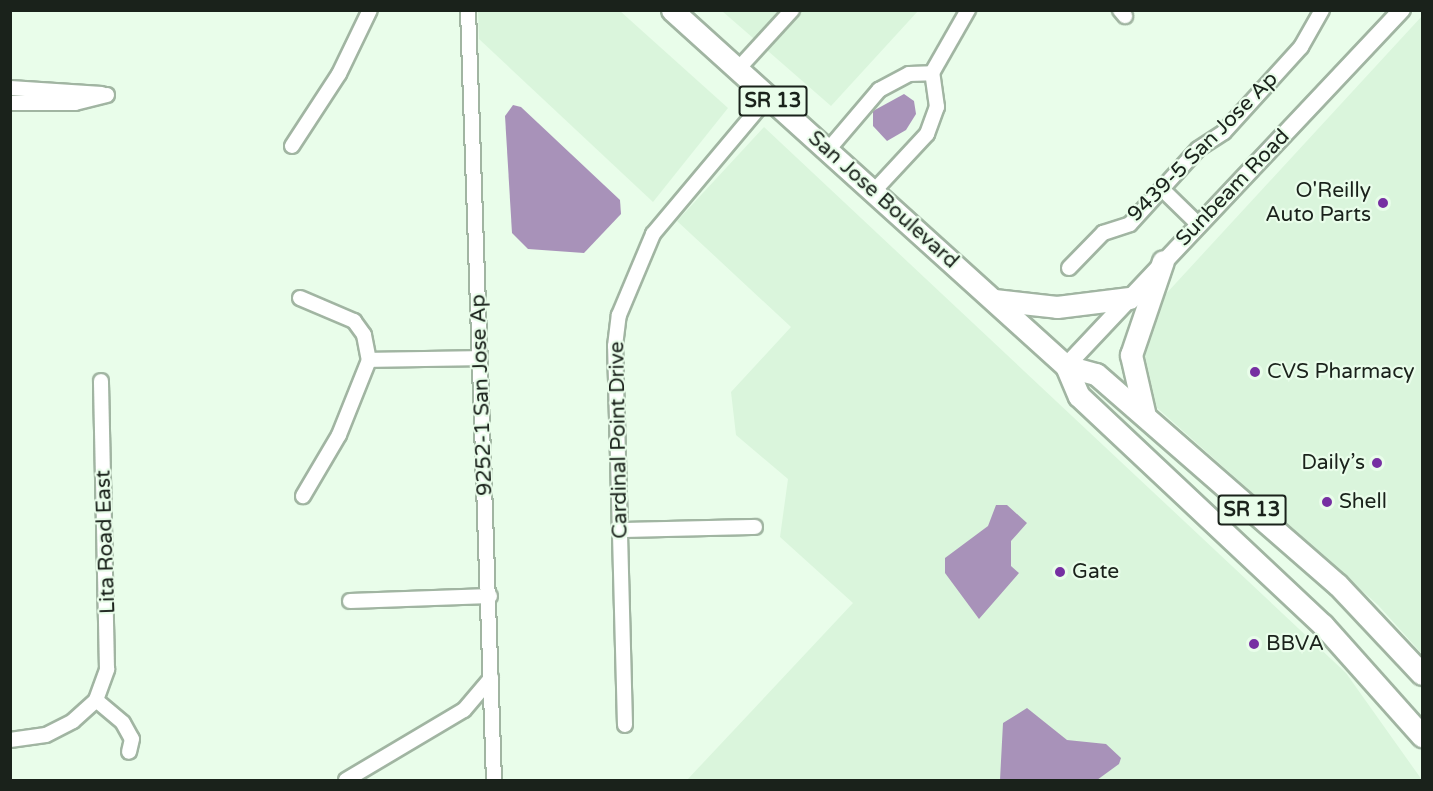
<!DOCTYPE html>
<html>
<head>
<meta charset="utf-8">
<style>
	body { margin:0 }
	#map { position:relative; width:1433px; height:791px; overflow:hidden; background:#e9fdea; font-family:"Varela Round",sans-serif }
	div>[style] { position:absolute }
	.built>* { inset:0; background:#daf5dc }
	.water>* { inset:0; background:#a892b9 }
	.roads { filter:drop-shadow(2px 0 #a1b5a2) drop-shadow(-2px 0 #a1b5a2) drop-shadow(0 2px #a1b5a2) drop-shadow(0 -2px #a1b5a2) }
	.minor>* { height:14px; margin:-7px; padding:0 7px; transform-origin:7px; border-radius:7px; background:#fff }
	.tertiary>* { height:16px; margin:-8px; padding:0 8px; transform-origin:8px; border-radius:8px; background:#fff }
	.primary>* { height:21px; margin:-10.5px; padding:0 10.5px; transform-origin:10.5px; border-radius:10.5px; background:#fff }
	.dots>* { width:16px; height:16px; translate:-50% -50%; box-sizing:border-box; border:3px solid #e9fdea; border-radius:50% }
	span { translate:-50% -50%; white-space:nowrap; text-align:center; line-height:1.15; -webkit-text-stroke:4.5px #e9fdea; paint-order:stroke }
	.shield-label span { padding:2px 4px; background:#e9fdea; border:2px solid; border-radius:4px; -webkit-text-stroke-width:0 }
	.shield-label { font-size:20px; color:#1a221b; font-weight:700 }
	.street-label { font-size:21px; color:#1a221b }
	.poi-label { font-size:21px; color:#1a221b }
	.right { translate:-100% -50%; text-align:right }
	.left { translate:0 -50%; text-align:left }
	.frame { position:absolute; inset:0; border:12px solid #1a221b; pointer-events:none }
</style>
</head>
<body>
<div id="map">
	<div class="built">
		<div style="clip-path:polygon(478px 11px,620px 11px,728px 108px,653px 202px,479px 39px)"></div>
		<div style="clip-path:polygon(722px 11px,918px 11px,831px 106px)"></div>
		<div style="clip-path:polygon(1422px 16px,1422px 654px,1378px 605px,1155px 406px,1142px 383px,1142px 331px,1152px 309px)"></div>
		<div style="clip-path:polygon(764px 127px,1346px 673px,1422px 780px,687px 780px,853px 603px,780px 537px,788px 479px,736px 435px,731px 392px,791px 327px,677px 221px)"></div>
	</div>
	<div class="water">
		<div style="clip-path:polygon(904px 94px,914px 101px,916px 114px,906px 130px,887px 141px,873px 126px,873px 111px)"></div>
		<div style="clip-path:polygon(513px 105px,521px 107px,620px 200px,621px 214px,584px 253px,528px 249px,512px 233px,505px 116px)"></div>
		<div style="clip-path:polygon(996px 505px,1007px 505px,1027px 523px,1011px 541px,1011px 566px,1019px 573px,979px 619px,945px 573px,945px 558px,988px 526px)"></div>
		<div style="clip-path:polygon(1027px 708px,1067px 740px,1106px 744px,1121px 758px,1119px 764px,1097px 780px,1000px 780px,1003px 723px)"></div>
	</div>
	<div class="roads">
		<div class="minor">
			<div style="left:468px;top:10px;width:770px;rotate:88.07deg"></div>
			<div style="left:1120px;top:10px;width:8px;rotate:50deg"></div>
			<div style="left:738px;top:69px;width:80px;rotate:-47.5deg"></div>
			<div style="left:10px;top:88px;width:92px;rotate:3.7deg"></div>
			<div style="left:10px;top:103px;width:65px"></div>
			<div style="left:75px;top:103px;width:33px;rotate:-14deg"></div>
			<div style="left:292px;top:146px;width:86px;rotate:-56.9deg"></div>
			<div style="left:339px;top:74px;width:71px;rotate:-64.2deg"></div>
			<div style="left:828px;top:150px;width:79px;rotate:-49.6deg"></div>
			<div style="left:879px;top:90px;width:34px;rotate:-28deg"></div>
			<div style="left:909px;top:74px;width:23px;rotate:-2deg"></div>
			<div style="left:1163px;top:190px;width:49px;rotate:44.2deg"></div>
			<div style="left:874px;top:191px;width:78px;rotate:-47.1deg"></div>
			<div style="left:927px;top:134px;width:29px;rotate:-70deg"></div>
			<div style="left:937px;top:107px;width:34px;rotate:-98deg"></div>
			<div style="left:932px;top:73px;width:73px;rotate:-60.3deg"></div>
			<div style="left:1069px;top:268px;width:49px;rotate:-45.8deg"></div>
			<div style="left:1103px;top:233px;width:28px;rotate:-18deg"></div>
			<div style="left:1130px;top:224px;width:101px;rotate:-47.8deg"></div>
			<div style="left:1198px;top:149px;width:31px;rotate:-33deg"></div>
			<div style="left:1224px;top:132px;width:115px;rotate:-47.8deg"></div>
			<div style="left:1301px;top:47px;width:43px;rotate:-60.4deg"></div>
			<div style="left:300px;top:298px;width:59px;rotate:23.1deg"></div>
			<div style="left:354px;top:321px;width:17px;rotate:54deg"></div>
			<div style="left:364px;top:335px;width:25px;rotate:79deg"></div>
			<div style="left:369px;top:360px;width:81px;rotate:111.8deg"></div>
			<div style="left:339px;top:435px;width:71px;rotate:120.5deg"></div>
			<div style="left:369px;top:360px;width:111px;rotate:-1deg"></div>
			<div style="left:620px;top:530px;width:135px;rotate:-1.3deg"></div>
			<div style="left:350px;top:601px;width:140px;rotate:-2deg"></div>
			<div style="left:96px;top:700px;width:35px;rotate:40deg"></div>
			<div style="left:123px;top:723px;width:18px;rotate:61deg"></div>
			<div style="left:132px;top:739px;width:13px;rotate:103deg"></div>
			<div style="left:625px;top:725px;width:379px;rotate:-91.5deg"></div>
			<div style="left:615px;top:346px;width:31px;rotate:-83deg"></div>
			<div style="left:619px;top:315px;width:88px;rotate:-67.2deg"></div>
			<div style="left:653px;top:234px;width:179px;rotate:-50deg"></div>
			<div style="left:10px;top:740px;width:36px;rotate:-8deg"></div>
			<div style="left:46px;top:735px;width:30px;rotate:-27deg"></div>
			<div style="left:73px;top:721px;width:31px;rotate:-42deg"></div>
			<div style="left:96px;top:700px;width:33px;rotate:-70deg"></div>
			<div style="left:107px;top:669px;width:288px;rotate:-91.2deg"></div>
			<div style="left:346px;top:780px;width:137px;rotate:-30.7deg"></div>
			<div style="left:464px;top:710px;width:42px;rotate:-49.8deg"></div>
		</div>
		<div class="tertiary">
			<div style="left:1066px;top:366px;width:490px;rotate:-46.7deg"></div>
		</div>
		<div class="primary">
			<div style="left:672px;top:10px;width:531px;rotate:42.1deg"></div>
			<div style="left:1066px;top:366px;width:33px;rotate:67deg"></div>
			<div style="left:1079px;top:396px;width:335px;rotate:43.2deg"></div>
			<div style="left:1323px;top:625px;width:149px;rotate:48.3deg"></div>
			<div style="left:994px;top:300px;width:63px;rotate:6.3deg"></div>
			<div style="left:1057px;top:307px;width:73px;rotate:-7.1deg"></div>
			<div style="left:1066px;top:366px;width:31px;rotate:15deg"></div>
			<div style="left:1096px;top:374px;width:321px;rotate:41.1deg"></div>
			<div style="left:1338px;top:585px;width:122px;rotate:46.7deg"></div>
			<div style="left:1145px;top:416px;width:63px;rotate:-102.9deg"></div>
			<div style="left:1131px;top:355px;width:99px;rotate:-71.2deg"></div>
		</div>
	</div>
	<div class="dots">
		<div style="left:1383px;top:203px;background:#762fa2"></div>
		<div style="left:1255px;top:372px;background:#762fa2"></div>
		<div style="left:1377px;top:463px;background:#762fa2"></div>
		<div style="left:1327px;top:502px;background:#762fa2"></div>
		<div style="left:1060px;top:572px;background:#762fa2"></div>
		<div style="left:1254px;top:644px;background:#762fa2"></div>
	</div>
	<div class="shield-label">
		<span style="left:773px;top:101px">SR 13</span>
		<span style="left:1252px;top:510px">SR 13</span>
	</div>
	<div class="street-label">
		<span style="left:1203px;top:147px;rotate:-45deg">9439-5 San Jose Ap</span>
		<span style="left:1233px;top:188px;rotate:-46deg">Sunbeam Road</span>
		<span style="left:883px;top:200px;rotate:42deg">San Jose Boulevard</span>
		<span style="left:482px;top:395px;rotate:-92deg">9252-1 San Jose Ap</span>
		<span style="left:619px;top:440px;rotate:-91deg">Cardinal Point Drive</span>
		<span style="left:106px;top:542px;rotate:-92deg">Lita Road East</span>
	</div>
	<div class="poi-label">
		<span class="right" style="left:1371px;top:203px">O'Reilly<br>Auto Parts</span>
		<span class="left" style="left:1267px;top:372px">CVS Pharmacy</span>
		<span class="right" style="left:1365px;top:463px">Daily’s</span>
		<span class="left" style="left:1339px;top:502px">Shell</span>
		<span class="left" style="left:1072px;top:572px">Gate</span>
		<span class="left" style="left:1266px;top:644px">BBVA</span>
	</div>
	<div class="frame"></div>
</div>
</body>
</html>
